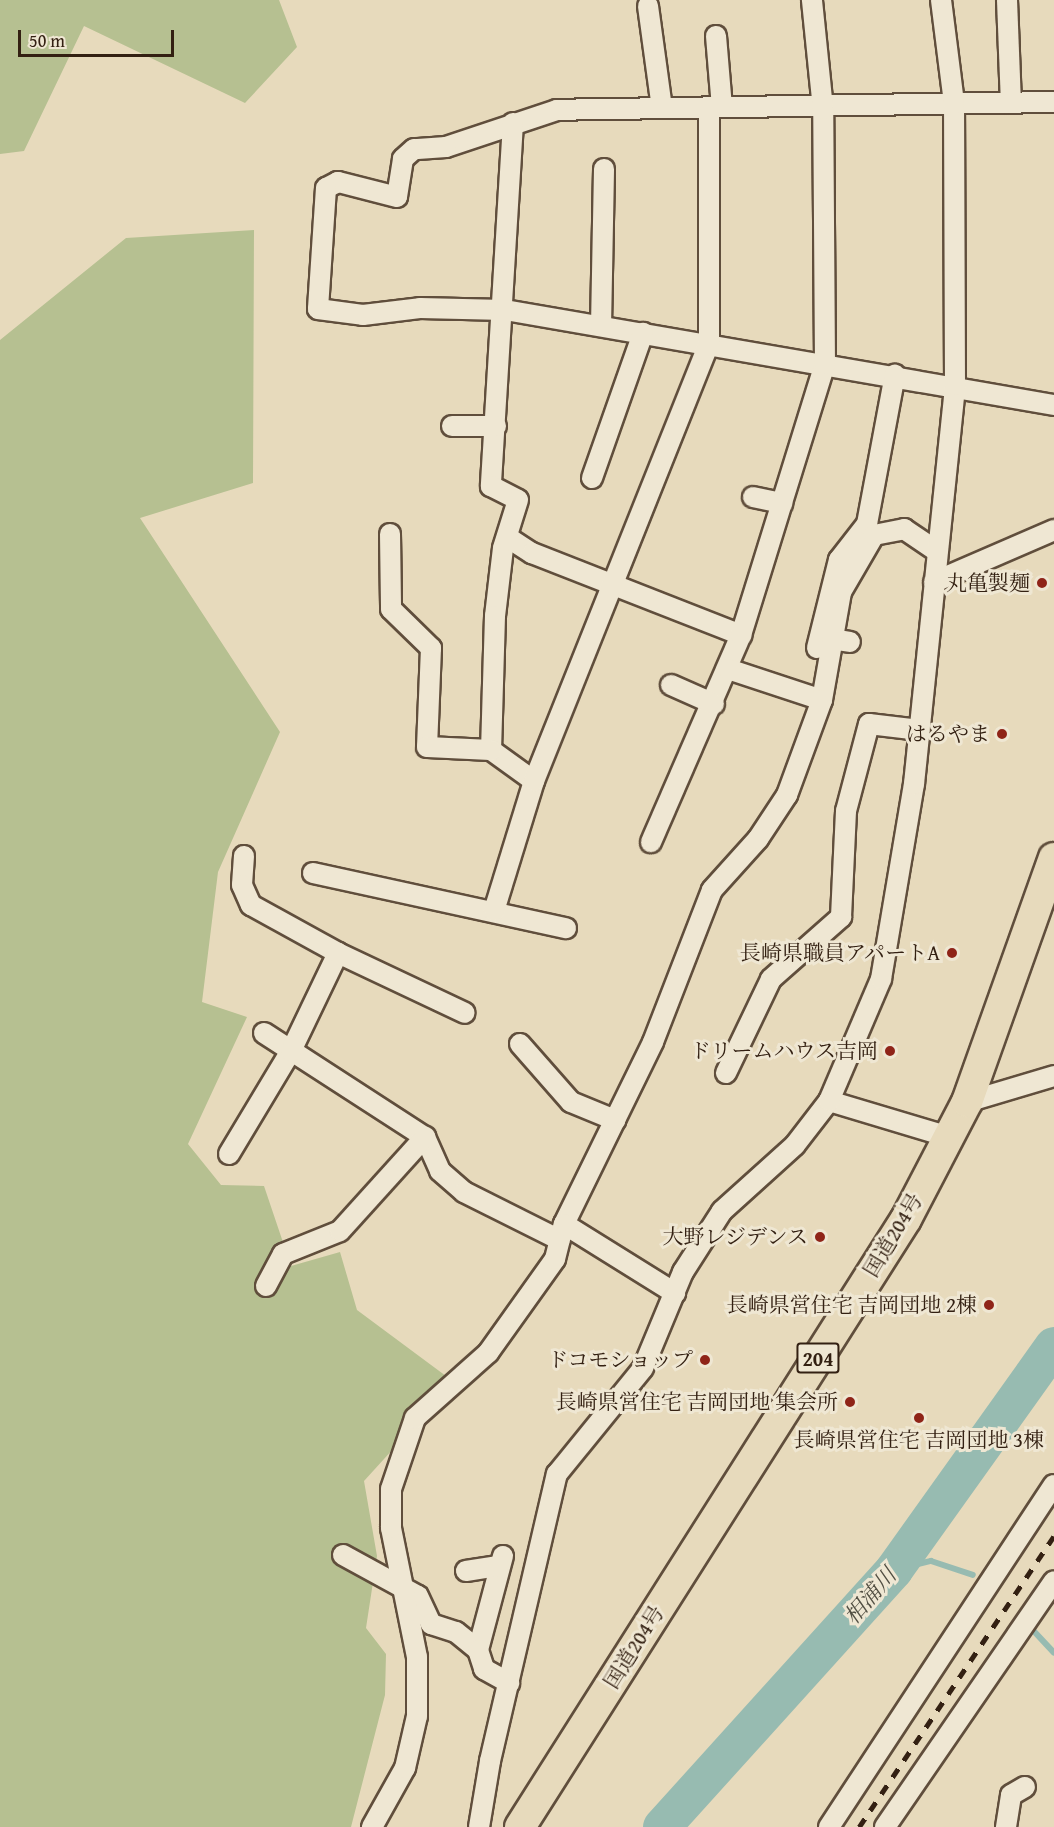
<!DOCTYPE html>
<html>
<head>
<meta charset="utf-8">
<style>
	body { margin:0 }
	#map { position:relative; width:1054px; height:1827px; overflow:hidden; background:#e7dabc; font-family:"Gentium Book Plus","Noto Serif JP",serif }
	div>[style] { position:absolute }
	.green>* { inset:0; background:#b6c091 }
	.stream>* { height:6px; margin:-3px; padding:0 3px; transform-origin:3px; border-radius:3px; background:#97bbb1 }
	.river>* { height:38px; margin:-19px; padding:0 19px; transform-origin:19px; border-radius:19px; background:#97bbb1 }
	.roads { filter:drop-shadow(2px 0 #604e3c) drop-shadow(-2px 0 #604e3c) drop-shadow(0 2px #604e3c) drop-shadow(0 -2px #604e3c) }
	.minor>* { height:20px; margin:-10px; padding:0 10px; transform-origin:10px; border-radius:10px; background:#efe7d3 }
	.highway>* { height:30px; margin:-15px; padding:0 15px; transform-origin:15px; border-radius:15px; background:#e7dabc }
	.rail>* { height:4.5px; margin-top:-2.25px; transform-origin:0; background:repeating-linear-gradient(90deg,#332012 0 10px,transparent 0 20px) }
	.dots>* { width:16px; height:16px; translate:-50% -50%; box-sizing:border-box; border:3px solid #efe7d3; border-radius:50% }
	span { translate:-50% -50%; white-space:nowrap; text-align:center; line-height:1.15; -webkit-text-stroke:6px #efe7d3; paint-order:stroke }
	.shield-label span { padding:2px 4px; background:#efe7d3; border:2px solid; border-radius:4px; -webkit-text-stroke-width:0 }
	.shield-label { font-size:20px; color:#332012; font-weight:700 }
	.poi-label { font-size:21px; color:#332012 }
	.right { translate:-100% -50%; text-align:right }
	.street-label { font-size:21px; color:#332012 }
	.water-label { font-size:22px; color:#514e42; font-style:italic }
	.scale { position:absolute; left:18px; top:30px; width:156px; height:27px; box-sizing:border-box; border:3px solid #332012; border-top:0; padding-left:8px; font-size:18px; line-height:21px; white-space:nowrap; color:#332012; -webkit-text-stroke:4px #efe7d3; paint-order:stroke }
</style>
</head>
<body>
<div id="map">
	<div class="green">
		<div style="clip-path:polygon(0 0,279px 0,297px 47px,245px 103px,84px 26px,24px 151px,0 154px)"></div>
		<div style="clip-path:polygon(254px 230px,253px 483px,140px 518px,280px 732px,218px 872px,202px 1002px,247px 1017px,188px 1144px,221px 1185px,264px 1186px,291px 1266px,340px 1252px,357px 1310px,454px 1382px,364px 1481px,377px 1556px,366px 1628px,386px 1654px,385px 1695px,351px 1827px,0 1827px,0 340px,126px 238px)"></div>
	</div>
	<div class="stream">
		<div style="left:894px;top:1570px;width:38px;rotate:-14deg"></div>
		<div style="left:931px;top:1561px;width:44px;rotate:18.4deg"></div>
		<div style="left:1030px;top:1627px;width:35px;rotate:47deg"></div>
	</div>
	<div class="river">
		<div style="left:662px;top:1827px;width:346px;rotate:-47.9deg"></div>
		<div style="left:894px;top:1570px;width:275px;rotate:-54.5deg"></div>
	</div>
	<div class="roads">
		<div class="minor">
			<div style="left:1007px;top:0;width:103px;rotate:87.8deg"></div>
			<div style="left:648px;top:6px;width:103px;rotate:82.2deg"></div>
			<div style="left:716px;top:36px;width:71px;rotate:85.2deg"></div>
			<div style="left:1054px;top:102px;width:497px;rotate:179.1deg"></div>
			<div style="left:557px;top:110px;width:117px;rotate:161.6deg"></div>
			<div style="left:446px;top:147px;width:32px;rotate:176deg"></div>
			<div style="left:414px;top:149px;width:15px;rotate:138deg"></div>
			<div style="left:403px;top:159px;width:38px;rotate:99deg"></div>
			<div style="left:397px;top:197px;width:61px;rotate:-165.7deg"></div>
			<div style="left:338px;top:182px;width:13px;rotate:153deg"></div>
			<div style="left:326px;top:188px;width:121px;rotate:93.8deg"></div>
			<div style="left:318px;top:309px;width:45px;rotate:7.6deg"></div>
			<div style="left:363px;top:315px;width:57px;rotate:-7deg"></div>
			<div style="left:420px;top:308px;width:85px;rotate:1.3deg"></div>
			<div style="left:505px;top:310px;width:557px;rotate:9.82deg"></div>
			<div style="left:513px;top:123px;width:364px;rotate:93.5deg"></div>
			<div style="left:491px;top:486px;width:30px;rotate:27deg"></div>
			<div style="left:518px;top:500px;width:50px;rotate:107.4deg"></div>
			<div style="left:503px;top:548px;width:68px;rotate:96.7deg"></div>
			<div style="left:495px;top:616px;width:134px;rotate:91.7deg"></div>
			<div style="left:491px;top:750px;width:53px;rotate:35.8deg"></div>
			<div style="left:601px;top:326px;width:157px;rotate:-88.9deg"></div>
			<div style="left:452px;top:426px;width:44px"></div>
			<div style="left:592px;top:478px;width:154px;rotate:-70.6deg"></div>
			<div style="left:753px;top:497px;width:30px;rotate:12deg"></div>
			<div style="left:390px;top:534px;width:75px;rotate:89.2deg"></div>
			<div style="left:391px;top:609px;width:56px;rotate:44.3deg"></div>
			<div style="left:431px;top:648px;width:99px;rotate:92.3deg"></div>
			<div style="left:427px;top:747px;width:64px;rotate:2.7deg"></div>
			<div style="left:507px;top:537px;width:30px;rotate:33deg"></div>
			<div style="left:532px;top:553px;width:225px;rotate:21.4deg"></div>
			<div style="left:741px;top:635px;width:226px;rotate:113.5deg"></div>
			<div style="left:934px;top:582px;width:131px;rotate:-23.4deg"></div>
			<div style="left:741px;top:635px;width:284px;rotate:-72.8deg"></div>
			<div style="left:825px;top:364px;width:255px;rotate:-90.4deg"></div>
			<div style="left:823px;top:109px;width:110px;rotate:-95.8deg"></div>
			<div style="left:831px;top:639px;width:19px;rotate:9deg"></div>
			<div style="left:817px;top:648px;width:91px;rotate:-76deg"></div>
			<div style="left:839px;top:560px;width:46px;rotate:-52.1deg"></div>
			<div style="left:867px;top:524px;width:152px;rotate:-79.4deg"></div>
			<div style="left:728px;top:669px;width:99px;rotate:18.3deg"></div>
			<div style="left:822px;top:700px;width:110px;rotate:-80deg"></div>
			<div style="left:841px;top:592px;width:66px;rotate:-59.9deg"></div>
			<div style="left:874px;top:535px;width:31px;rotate:-11deg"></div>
			<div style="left:904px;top:529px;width:40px;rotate:34deg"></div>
			<div style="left:671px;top:685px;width:47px;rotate:23.8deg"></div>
			<div style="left:244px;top:856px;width:29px;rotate:94deg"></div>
			<div style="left:242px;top:885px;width:22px;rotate:66deg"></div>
			<div style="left:251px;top:905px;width:99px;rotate:28.9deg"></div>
			<div style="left:313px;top:873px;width:259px;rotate:12.3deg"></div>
			<div style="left:494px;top:911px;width:136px;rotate:-72.9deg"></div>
			<div style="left:534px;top:781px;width:471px;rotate:-68.2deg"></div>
			<div style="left:709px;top:344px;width:237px;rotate:-90deg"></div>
			<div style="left:264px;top:1033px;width:192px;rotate:32.9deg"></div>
			<div style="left:425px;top:1137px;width:37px;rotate:66deg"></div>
			<div style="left:440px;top:1171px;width:32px;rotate:41deg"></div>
			<div style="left:464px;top:1192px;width:107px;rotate:26.6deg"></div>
			<div style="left:520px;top:1044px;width:77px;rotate:48.7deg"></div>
			<div style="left:571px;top:1102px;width:48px;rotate:22.2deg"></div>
			<div style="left:726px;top:1073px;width:104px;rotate:-64.4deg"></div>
			<div style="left:771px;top:979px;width:94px;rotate:-41.5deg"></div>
			<div style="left:841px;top:917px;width:106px;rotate:-87.3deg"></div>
			<div style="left:846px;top:811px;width:90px;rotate:-75.2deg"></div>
			<div style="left:869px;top:724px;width:51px;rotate:6.7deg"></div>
			<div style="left:829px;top:1101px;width:125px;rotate:16.7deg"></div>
			<div style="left:967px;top:1102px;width:91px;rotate:-16.6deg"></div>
			<div style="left:229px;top:1154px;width:120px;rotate:-59deg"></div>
			<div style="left:291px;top:1051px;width:109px;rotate:-64.4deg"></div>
			<div style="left:338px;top:953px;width:140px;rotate:25.3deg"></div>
			<div style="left:564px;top:1224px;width:203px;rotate:-63.9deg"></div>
			<div style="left:653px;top:1042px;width:163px;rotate:-68.8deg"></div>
			<div style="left:712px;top:890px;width:69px;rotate:-48deg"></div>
			<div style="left:758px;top:839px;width:53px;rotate:-56.6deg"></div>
			<div style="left:787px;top:795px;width:101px;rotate:-69.8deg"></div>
			<div style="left:266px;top:1286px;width:36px;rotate:-62deg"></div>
			<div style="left:283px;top:1254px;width:61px;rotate:-22deg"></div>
			<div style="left:340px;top:1231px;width:127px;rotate:-47.9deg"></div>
			<div style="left:343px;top:1555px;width:85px;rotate:28.7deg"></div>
			<div style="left:418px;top:1596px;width:31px;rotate:65deg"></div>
			<div style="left:431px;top:1624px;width:26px;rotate:18deg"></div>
			<div style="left:456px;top:1632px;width:28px;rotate:39deg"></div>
			<div style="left:503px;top:1556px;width:97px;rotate:104.9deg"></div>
			<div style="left:478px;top:1650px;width:20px;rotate:72deg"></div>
			<div style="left:484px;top:1669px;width:29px;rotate:29deg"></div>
			<div style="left:466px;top:1571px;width:33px;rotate:-9deg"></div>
			<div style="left:372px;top:1827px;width:68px;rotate:-60.8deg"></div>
			<div style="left:405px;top:1768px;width:53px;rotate:-77deg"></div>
			<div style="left:417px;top:1716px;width:59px;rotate:-90deg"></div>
			<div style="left:417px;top:1657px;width:132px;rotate:-101.4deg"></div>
			<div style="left:391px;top:1528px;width:39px;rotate:-90deg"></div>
			<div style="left:391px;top:1489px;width:75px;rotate:-71.3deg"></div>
			<div style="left:415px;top:1418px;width:98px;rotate:-41.7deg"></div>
			<div style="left:488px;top:1353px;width:115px;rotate:-54.5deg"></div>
			<div style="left:555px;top:1259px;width:36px;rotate:-76deg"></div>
			<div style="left:564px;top:1224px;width:131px;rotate:31.9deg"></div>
			<div style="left:479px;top:1827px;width:67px;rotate:-80.5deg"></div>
			<div style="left:490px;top:1761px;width:295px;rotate:-76.9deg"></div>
			<div style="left:557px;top:1474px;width:136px;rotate:-50.9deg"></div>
			<div style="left:643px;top:1368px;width:104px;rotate:-67.4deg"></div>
			<div style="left:683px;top:1272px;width:72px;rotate:-57.4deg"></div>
			<div style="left:722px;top:1211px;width:98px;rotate:-42.1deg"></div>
			<div style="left:795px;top:1145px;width:56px;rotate:-52.3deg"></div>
			<div style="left:829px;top:1101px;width:133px;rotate:-66.9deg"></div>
			<div style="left:881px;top:979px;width:198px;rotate:-80.4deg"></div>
			<div style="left:914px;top:784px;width:401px;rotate:-84.1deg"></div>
			<div style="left:955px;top:385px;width:282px;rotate:-90.2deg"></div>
			<div style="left:954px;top:103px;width:104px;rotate:-97.2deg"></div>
			<div style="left:829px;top:1827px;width:409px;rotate:-56.7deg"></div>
			<div style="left:885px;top:1827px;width:298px;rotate:-55.5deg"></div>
			<div style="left:1006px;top:1827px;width:32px;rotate:-81deg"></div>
			<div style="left:1011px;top:1795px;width:16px;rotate:-30deg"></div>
		</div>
		<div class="highway">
			<div style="left:520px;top:1827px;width:720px;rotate:-57.59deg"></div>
			<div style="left:906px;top:1219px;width:132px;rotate:-62.5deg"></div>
			<div style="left:967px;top:1102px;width:259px;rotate:-70.4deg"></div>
		</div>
	</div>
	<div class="rail">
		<div style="left:859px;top:1827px;width:350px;rotate:-56.2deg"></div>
	</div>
	<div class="dots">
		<div style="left:1042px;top:583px;background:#8f2418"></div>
		<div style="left:1002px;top:734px;background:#8f2418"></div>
		<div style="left:952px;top:953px;background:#8f2418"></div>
		<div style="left:890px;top:1051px;background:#8f2418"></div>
		<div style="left:820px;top:1237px;background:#8f2418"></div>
		<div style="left:989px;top:1305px;background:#8f2418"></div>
		<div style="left:705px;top:1360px;background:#8f2418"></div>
		<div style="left:850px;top:1402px;background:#8f2418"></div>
		<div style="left:919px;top:1418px;background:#8f2418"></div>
	</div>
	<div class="shield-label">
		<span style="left:818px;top:1358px">204</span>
	</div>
	<div class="poi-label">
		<span class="right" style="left:1030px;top:583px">丸亀製麺</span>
		<span class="right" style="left:990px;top:734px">はるやま</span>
		<span class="right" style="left:940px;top:953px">長崎県職員アパートA</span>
		<span class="right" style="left:878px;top:1051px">ドリームハウス吉岡</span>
		<span class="right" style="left:808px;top:1237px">大野レジデンス</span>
		<span class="right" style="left:977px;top:1305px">長崎県営住宅 吉岡団地 2棟</span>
		<span class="right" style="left:693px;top:1360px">ドコモショップ</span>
		<span class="right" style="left:838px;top:1402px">長崎県営住宅 吉岡団地 集会所</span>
		<span style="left:919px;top:1440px">長崎県営住宅 吉岡団地 3棟</span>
	</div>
	<div class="street-label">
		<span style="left:893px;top:1235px;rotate:-59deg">国道204号</span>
		<span style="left:634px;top:1647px;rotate:-58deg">国道204号</span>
	</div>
	<div class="water-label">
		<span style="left:870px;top:1596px;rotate:-49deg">相浦川</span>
	</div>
	<div class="scale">50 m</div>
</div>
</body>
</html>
